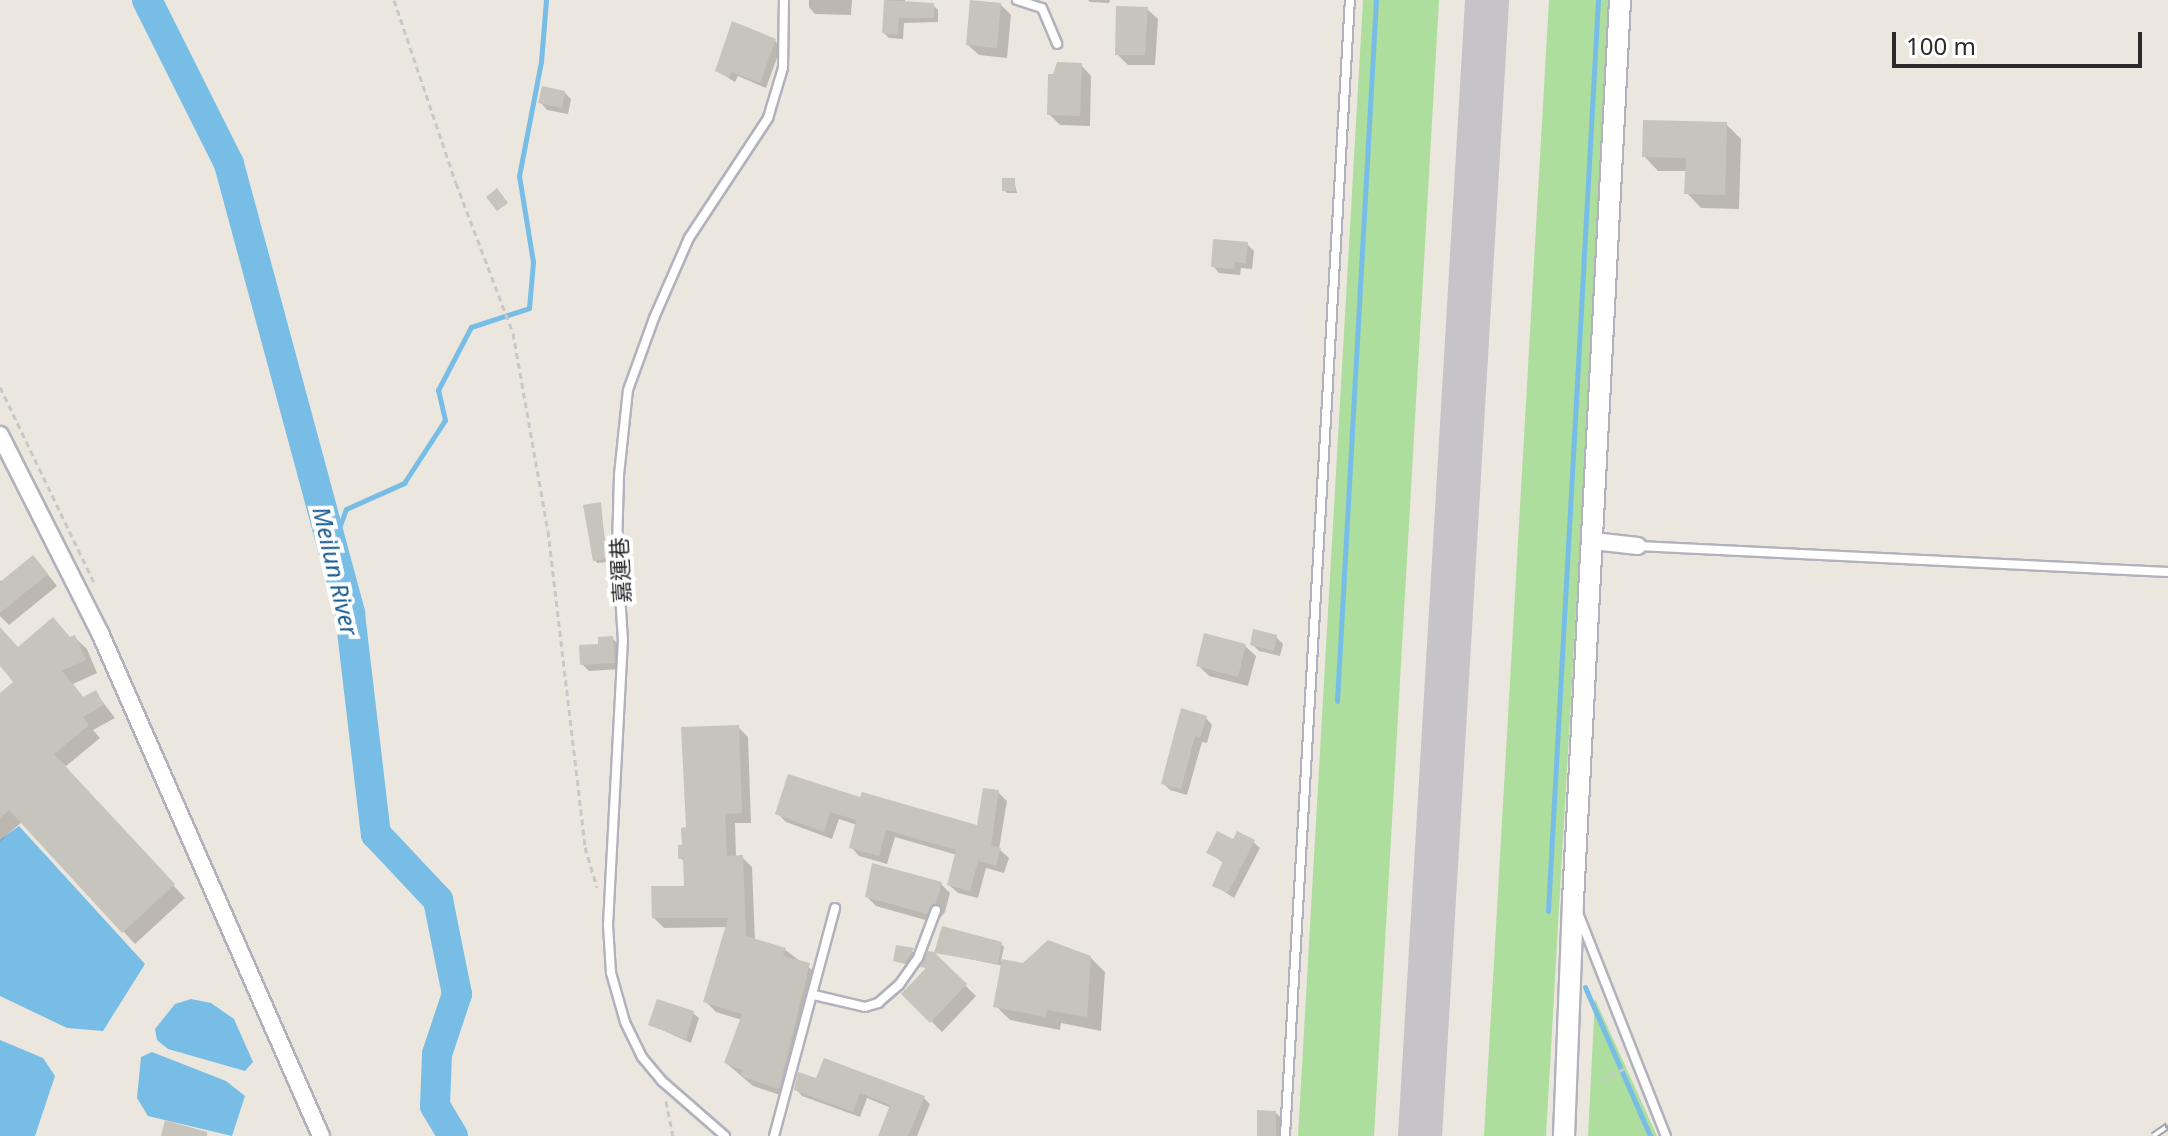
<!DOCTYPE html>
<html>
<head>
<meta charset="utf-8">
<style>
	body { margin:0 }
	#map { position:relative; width:2168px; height:1136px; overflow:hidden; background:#ece7de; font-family:"Noto Sans","Noto Sans TC",sans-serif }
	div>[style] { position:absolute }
	.green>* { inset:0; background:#adde9e }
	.water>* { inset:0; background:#78bde6 }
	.shadow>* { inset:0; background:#0003 }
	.stream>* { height:5px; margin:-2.5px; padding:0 2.5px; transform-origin:2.5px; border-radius:2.5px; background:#78bde6 }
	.river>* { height:30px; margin:-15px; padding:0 15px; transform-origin:15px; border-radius:15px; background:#78bde6 }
	.taxiway>* { height:44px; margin:-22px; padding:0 22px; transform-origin:22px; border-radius:22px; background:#c6c4c9 }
	.building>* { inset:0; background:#c7c4bd }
	.path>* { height:3px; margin-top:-1.5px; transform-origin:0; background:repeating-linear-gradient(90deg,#c8c8c8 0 6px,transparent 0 10px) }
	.roads { filter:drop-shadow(2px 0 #b1b2bd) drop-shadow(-2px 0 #b1b2bd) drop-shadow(0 2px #b1b2bd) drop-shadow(0 -2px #b1b2bd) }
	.service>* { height:8px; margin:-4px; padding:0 4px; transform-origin:4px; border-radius:4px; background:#fff }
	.minor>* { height:16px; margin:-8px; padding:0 8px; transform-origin:8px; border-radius:8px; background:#fff }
	.tertiary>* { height:20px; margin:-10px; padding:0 10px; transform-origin:10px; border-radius:10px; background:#fff }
	.rail>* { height:8px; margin-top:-4px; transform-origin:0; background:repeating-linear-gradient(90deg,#fff 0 15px,#a1a1b4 0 30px); box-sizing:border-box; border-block:2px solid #a1a1b4 }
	span { translate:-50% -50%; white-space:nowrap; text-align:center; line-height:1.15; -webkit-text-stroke:8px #fff; paint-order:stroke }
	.street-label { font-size:22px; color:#2b2b2b }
	.water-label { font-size:24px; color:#165a93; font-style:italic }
	.scale { position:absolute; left:1892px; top:32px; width:250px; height:36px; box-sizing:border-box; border:4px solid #2b2b2b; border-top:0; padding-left:10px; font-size:24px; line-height:28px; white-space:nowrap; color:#2b2b2b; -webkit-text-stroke:6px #fff; paint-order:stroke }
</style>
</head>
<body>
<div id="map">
	<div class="green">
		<div style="clip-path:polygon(1363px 0,1439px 0,1374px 1136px,1298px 1136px)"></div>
		<div style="clip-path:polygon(1549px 0,1611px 0,1546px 1136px,1484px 1136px)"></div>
		<div style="clip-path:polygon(1595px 999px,1657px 1136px,1588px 1136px)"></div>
	</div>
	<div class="water">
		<div style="clip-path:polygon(19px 826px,145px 964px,103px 1031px,67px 1028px,0 996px,0 840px)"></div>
		<div style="clip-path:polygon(191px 999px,211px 1003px,234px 1019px,253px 1062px,245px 1071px,168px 1049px,157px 1040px,155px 1029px,175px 1004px)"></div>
		<div style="clip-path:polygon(0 1040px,43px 1058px,55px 1076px,35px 1136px,0 1136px)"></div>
		<div style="clip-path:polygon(152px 1052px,226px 1081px,245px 1096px,232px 1136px,148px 1116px,137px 1098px,141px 1057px)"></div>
	</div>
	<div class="shadow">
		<div style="clip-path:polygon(809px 0,852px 0,851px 15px,815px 14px,809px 7px)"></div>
		<div style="clip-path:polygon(886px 0,905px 0,905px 6px,933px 5px,938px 10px,938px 22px,904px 23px,903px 39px,889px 38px,884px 33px)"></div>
		<div style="clip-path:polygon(1088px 0,1110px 0,1109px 3px,1090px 2px)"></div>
		<div style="clip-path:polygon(1000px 4px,1011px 15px,1007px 58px,979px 55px,968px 45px)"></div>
		<div style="clip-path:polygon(1147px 9px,1158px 19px,1155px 65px,1128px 65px,1117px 54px)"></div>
		<div style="clip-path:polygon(775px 41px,781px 47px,766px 88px,738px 76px,735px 82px,717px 71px)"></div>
		<div style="clip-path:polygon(1081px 65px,1091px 76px,1090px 126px,1060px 125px,1049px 114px)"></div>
		<div style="clip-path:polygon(564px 92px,571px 99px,568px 114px,547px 110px,541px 103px)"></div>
		<div style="clip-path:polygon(1726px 124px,1741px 139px,1739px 209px,1701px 208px,1687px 193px,1687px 171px,1658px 171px,1644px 156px)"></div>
		<div style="clip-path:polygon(1014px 180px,1017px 193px,1007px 193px,1004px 190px)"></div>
		<div style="clip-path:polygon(1247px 244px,1254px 251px,1252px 269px,1241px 268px,1240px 275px,1219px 273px,1213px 266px)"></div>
		<div style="clip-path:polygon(600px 504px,608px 562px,597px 563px,595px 560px)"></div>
		<div style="clip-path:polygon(43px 568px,57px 586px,9px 625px,0 616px,0 580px,3px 583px)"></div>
		<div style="clip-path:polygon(74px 637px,87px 649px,97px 673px,73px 684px,84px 698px,95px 692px,115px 718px,93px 730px,100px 738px,65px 767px,185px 898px,135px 944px,22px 822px,0 841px,0 695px,16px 682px,0 663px,0 647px,18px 649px)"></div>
		<div style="clip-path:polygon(1276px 637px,1283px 644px,1280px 656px,1259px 651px,1252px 644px)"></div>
		<div style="clip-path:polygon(612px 638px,619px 645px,621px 669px,589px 671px,582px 664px)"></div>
		<div style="clip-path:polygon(1245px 646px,1256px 656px,1248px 686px,1209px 676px,1198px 665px)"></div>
		<div style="clip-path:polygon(1206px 718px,1212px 725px,1207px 743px,1202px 742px,1187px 795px,1170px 790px,1163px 783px)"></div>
		<div style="clip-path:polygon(738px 727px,748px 737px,751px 823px,735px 823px,736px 857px,742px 857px,752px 867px,755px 941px,784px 949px,819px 975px,789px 1098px,753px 1086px,726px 1063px,742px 1020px,716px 1012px,706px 1002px,727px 927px,664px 928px,654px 918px,686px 888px,685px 862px,680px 858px,688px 829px)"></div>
		<div style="clip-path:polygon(998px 792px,1007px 801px,999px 849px,1009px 858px,1004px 873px,986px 868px,978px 898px,958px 893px,949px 885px,957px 855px,895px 837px,887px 864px,859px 856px,851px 847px,857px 825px,839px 819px,832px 839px,786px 822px,777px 813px,862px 800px,979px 828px)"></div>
		<div style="clip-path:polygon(1234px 841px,1253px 842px,1260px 848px,1234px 898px,1214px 885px,1224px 863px,1209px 853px)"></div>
		<div style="clip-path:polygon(941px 884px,950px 893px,945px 912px,936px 923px,876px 906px,867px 897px)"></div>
		<div style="clip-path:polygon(1001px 944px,1004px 947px,1001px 961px,1024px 965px,1090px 957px,1105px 972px,1101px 1031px,1061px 1023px,1060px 1030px,1010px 1020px,996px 1006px,1003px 966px,937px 952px)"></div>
		<div style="clip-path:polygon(898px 947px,916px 953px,908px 965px,895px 960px)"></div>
		<div style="clip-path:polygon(933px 954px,976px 996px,942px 1032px,904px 994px,927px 970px,923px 966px)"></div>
		<div style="clip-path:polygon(693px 1013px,699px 1018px,691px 1043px,651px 1025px)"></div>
		<div style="clip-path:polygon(818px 1081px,924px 1098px,930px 1104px,917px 1136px,880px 1136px,891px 1108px,867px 1098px,860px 1117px,802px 1096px,796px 1089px)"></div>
		<div style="clip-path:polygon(1276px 1113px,1282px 1119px,1282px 1136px,1259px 1136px)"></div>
	</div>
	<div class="stream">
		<div style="left:332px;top:547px;width:40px;rotate:-69.8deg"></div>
		<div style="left:346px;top:509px;width:64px;rotate:-24.1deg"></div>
		<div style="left:404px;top:483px;width:75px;rotate:-56.9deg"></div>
		<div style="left:445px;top:420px;width:31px;rotate:-103deg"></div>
		<div style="left:438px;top:390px;width:71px;rotate:-62.4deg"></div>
		<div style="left:471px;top:327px;width:61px;rotate:-18.1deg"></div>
		<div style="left:529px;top:308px;width:46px;rotate:-85deg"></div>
		<div style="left:533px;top:262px;width:87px;rotate:-99.2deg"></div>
		<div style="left:519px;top:176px;width:116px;rotate:-79.1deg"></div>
		<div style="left:541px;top:62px;width:62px;rotate:-85.4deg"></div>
		<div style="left:1337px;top:701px;width:702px;rotate:-86.82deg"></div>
		<div style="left:1548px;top:911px;width:912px;rotate:-86.86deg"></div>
		<div style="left:1585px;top:987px;width:163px;rotate:66.4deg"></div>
	</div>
	<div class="river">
		<div style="left:147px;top:0;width:183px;rotate:63.4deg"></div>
		<div style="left:229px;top:164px;width:466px;rotate:74.9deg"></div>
		<div style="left:350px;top:614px;width:222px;rotate:83.3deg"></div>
		<div style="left:376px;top:834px;width:91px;rotate:46.8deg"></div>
		<div style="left:438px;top:900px;width:96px;rotate:78.6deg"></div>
		<div style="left:457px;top:994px;width:63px;rotate:108.4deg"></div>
		<div style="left:437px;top:1054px;width:52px;rotate:92.2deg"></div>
		<div style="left:435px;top:1106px;width:35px;rotate:59deg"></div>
	</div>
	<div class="taxiway">
		<div style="left:1420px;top:1136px;width:1138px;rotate:-86.62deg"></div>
	</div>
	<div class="building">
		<div style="clip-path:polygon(884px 0,934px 3px,934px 18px,899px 18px,898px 35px,882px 33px)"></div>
		<div style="clip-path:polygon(970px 0,1001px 3px,997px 48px,966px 45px)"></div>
		<div style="clip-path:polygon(1116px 6px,1148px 7px,1145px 55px,1115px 55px)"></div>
		<div style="clip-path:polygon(732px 21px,776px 39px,760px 83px,732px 72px,729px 78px,715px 71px)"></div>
		<div style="clip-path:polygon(1057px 62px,1082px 63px,1080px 116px,1047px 115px,1048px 74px,1053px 74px)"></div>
		<div style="clip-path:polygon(542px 86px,565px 91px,562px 108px,538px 103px)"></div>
		<div style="clip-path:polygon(1643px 120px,1727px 122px,1725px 195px,1684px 194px,1686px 158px,1642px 157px)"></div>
		<div style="clip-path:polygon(1002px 178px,1015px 178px,1015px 191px,1002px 191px)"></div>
		<div style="clip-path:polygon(497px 188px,508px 203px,497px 211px,486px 197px)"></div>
		<div style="clip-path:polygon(1213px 239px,1248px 242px,1246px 264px,1235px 262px,1234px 269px,1211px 267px)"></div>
		<div style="clip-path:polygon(601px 502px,606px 559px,593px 561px,583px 505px)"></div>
		<div style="clip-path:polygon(33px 555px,48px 574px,0 613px,0 582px)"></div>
		<div style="clip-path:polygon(53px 617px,70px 637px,75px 635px,86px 660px,62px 671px,83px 697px,96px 690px,104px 705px,83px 717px,89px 725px,54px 754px,175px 884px,122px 933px,9px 810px,0 818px,0 693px,13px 682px,0 666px,0 627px,18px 647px)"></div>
		<div style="clip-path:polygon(1253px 629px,1277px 635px,1274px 651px,1250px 645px)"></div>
		<div style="clip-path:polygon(1204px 633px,1246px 644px,1238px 677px,1196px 666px)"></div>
		<div style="clip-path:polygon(613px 636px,615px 663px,580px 665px,579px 645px,598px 644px,598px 637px)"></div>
		<div style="clip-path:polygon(1181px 708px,1207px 716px,1200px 738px,1195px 736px,1181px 789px,1161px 784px)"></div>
		<div style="clip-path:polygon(739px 725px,742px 813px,725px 814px,727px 856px,743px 855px,746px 936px,786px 948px,783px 956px,810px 963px,779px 1089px,741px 1076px,743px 1070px,724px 1063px,742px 1014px,703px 1002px,728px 918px,652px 918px,651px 886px,684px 886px,683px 858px,678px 859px,678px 845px,682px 845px,681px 828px,686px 827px,681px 727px)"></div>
		<div style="clip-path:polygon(788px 774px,860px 797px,862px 792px,977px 825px,983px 788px,999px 790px,991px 845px,1001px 848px,996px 866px,978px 861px,970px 891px,947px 885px,956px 850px,886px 830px,879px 856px,849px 848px,856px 820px,830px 812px,824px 832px,775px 814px)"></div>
		<div style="clip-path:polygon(1217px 831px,1233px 839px,1237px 831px,1255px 840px,1228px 893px,1212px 886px,1223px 861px,1206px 853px)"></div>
		<div style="clip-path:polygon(872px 863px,942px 882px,936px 903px,931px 905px,927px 914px,865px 897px)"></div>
		<div style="clip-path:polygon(942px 926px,1002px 942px,998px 964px,934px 953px)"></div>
		<div style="clip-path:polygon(1048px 940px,1091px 956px,1087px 1017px,1047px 1010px,1046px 1017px,993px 1007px,1002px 959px,1023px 963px)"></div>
		<div style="clip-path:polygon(896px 945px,914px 948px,905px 964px,893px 961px)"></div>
		<div style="clip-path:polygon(928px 951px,934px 952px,967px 984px,930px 1023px,901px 994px,926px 968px,920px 967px)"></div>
		<div style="clip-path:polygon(657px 999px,694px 1011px,686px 1039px,648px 1025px)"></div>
		<div style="clip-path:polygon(824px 1058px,925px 1096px,908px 1136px,878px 1136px,890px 1105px,860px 1093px,853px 1112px,794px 1090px,798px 1072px,816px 1078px)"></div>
		<div style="clip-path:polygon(1257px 1110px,1276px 1111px,1276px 1136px,1257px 1136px)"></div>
		<div style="clip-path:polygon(165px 1120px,207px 1132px,207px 1136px,161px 1136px)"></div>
	</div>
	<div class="path">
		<div style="left:394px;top:0;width:193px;rotate:71.3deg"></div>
		<div style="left:456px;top:183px;width:160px;rotate:69.2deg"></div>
		<div style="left:513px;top:333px;width:201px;rotate:80deg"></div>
		<div style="left:548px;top:531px;width:318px;rotate:83.3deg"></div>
		<div style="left:585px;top:847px;width:42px;rotate:73.3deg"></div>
		<div style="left:0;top:387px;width:219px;rotate:64.3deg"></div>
		<div style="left:1601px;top:1080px;width:28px;rotate:-26deg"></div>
		<div style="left:666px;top:1101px;width:36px;rotate:79deg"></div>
	</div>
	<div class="roads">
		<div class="service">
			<div style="left:1017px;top:0;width:26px;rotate:18deg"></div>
			<div style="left:1042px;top:8px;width:39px;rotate:67deg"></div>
			<div style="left:1638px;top:546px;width:531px;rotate:2.81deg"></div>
			<div style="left:1578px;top:913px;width:240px;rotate:68.5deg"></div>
			<div style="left:814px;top:995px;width:52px;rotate:13.2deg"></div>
			<div style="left:865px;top:1007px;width:14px;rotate:-17deg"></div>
			<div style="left:878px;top:1003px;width:28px;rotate:-41deg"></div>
			<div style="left:899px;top:985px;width:33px;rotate:-55deg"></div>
			<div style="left:918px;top:958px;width:51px;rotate:-69.4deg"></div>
			<div style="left:725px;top:1136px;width:84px;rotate:-138.9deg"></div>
			<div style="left:662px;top:1081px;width:31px;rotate:-130deg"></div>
			<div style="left:642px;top:1057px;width:39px;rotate:-116deg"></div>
			<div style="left:625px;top:1022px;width:51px;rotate:-105.9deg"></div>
			<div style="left:611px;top:973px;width:48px;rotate:-93.6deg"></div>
			<div style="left:608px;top:925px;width:284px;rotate:-87deg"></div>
			<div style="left:623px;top:641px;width:93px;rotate:-93.7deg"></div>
			<div style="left:617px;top:548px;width:73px;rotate:-88.4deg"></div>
			<div style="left:619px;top:475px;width:85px;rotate:-84deg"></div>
			<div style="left:628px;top:390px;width:77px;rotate:-70.1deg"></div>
			<div style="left:654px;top:318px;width:87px;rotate:-66.4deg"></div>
			<div style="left:689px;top:238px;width:144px;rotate:-56.6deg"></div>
			<div style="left:768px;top:118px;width:52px;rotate:-73.3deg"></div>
			<div style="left:783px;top:68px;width:68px;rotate:-89.2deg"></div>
			<div style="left:774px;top:1136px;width:236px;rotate:-75deg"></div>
			<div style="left:1285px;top:1136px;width:1138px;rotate:-86.73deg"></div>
		</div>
		<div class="minor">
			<div style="left:0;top:435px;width:222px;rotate:63.2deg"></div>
			<div style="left:100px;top:633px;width:549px;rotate:66.28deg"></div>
			<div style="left:1593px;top:541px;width:45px;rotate:6.3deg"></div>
		</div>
		<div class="tertiary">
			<div style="left:1564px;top:1136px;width:236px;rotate:-87.8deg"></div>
			<div style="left:1573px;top:900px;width:901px;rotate:-87.01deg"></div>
		</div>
	</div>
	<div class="rail">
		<div style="left:2153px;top:1136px;width:18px;rotate:-34deg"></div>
	</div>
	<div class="street-label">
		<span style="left:620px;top:570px;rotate:-93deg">嘉運巷</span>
	</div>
	<div class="water-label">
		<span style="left:336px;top:571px;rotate:77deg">Meilun River</span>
	</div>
	<div class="scale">100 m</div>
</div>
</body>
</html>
